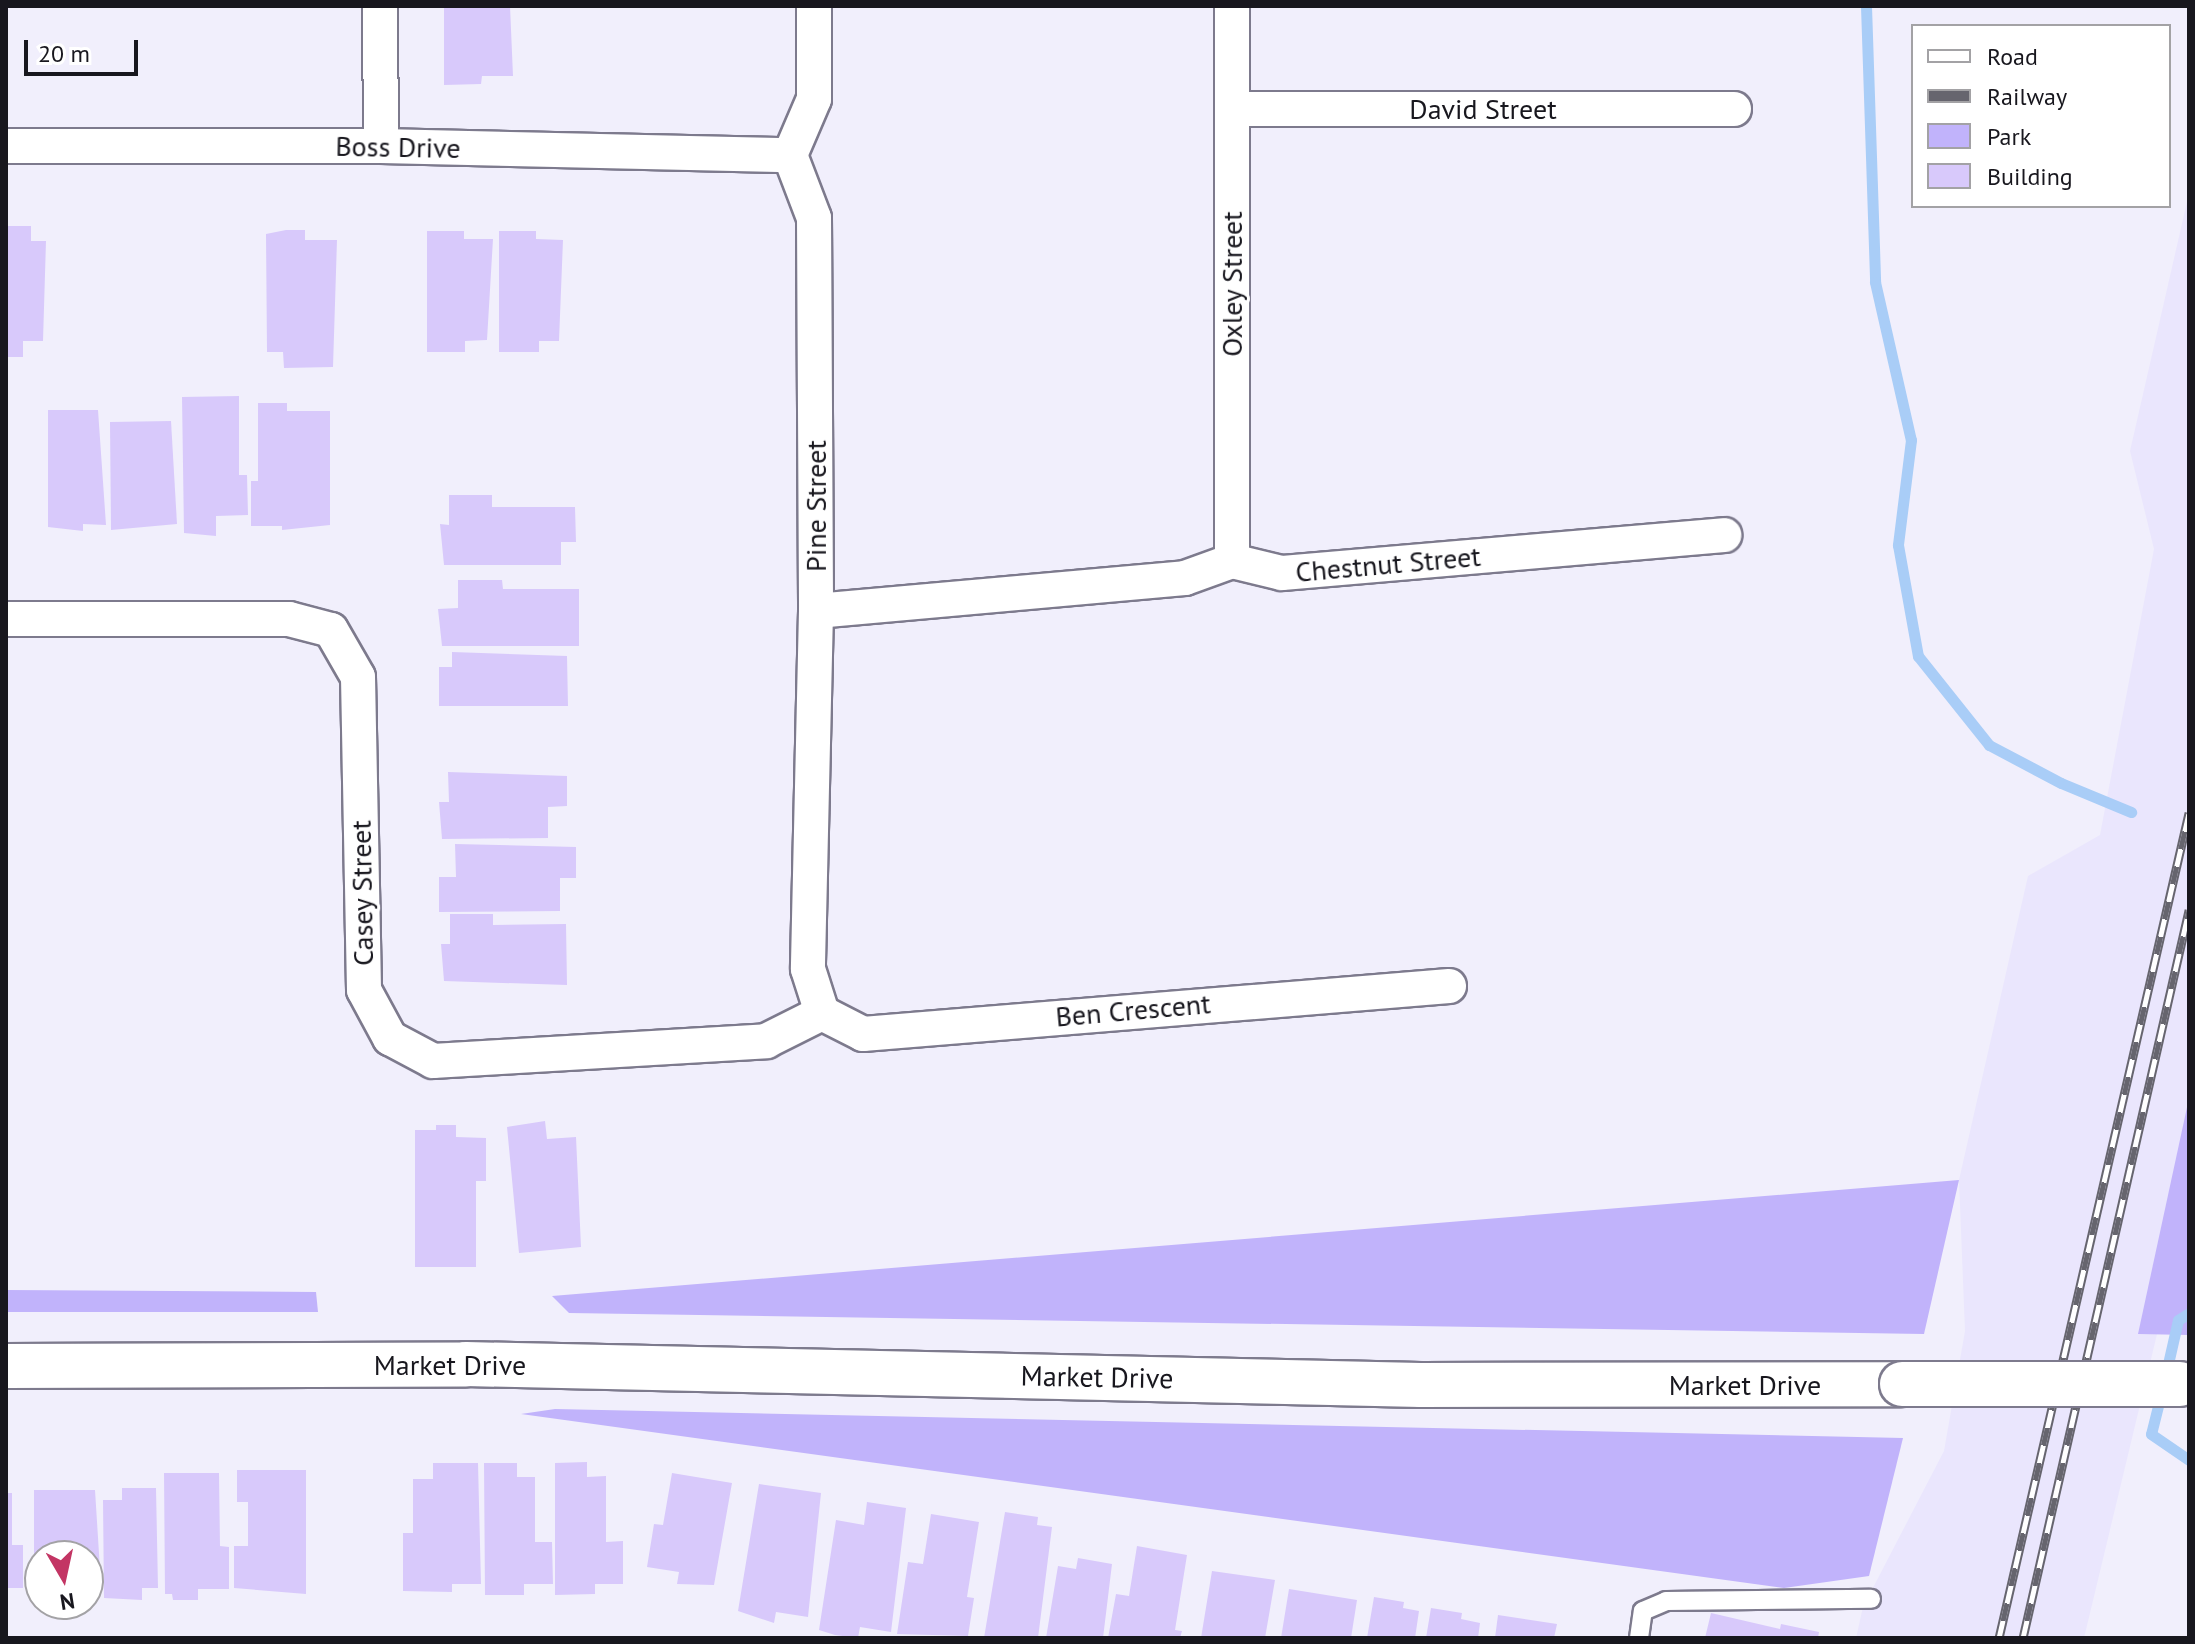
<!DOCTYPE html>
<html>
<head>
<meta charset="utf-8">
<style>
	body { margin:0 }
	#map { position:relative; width:2195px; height:1644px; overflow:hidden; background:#f1effc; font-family:"PT Sans",sans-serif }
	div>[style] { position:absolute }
	.built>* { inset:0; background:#eae6fd }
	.green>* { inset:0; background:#c1b3fb }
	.stream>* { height:11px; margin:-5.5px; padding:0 5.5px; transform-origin:5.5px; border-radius:5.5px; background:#a9cdf7 }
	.building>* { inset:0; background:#d8c9fb }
	.roads { filter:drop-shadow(2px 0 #7d7a8d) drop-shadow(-2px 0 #7d7a8d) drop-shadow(0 2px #7d7a8d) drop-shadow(0 -2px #7d7a8d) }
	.lane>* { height:18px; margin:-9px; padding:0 9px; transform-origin:9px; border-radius:9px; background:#fff }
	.street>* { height:34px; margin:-17px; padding:0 17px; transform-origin:17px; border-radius:17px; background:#fff }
	.secondary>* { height:44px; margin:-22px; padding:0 22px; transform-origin:22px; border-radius:22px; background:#fff }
	.rail>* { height:9px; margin-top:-4.5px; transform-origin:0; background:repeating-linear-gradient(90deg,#fff 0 18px,#66656e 0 36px); box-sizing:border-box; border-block:2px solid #66656e }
	.bridges { filter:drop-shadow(2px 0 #7d7a8d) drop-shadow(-2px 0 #7d7a8d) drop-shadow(0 2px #7d7a8d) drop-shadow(0 -2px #7d7a8d) }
	.secondary-bridge>* { height:44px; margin:-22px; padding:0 22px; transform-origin:22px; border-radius:22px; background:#fff }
	span { translate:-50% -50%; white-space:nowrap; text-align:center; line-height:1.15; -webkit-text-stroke:6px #fff; paint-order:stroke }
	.street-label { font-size:28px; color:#18171e }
	.frame { position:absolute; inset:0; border:8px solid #18171e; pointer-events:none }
	.legend { position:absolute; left:1911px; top:24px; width:260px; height:184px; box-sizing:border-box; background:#fff; border:2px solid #a3a2a5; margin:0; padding:10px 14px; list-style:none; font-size:24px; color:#18171e }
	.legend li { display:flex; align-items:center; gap:16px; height:40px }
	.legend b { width:40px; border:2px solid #a3a2a5 }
	.north { position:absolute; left:24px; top:1540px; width:80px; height:80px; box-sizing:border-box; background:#fff; border:2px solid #a3a2a5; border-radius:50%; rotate:171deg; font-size:22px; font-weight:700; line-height:32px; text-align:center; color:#18171e }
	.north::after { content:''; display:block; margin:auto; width:28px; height:36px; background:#c33564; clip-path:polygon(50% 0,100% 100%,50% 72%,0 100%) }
	.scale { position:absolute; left:24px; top:40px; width:114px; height:36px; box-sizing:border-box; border:4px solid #18171e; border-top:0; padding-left:10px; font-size:24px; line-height:28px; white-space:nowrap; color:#18171e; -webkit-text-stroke:6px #fff; paint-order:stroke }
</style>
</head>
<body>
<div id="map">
	<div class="built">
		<div style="clip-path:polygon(2189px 193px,2189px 1201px,2084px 1638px,1856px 1638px,1863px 1607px,1944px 1451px,1965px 1331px,1959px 1180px,2028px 876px,2100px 835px,2154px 549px,2130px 451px)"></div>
	</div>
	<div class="green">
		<div style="clip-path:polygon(2189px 1098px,2189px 1335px,2138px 1334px)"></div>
		<div style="clip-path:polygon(1959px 1180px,1924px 1334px,569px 1313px,552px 1296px)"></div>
		<div style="clip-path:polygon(6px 1290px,316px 1292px,318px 1312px,6px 1312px)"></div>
		<div style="clip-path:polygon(555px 1409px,1903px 1438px,1869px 1576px,1784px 1588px,521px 1414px)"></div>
	</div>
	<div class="stream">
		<div style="left:1866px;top:6px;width:276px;rotate:88.1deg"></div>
		<div style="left:1875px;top:282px;width:162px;rotate:77.2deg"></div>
		<div style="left:1911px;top:440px;width:106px;rotate:97.1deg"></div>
		<div style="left:1898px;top:545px;width:113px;rotate:79.8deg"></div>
		<div style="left:1918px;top:656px;width:114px;rotate:51.4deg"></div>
		<div style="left:1989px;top:745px;width:81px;rotate:27.8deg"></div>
		<div style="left:2061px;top:783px;width:76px;rotate:22.5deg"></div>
		<div style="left:2165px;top:1377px;width:58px;rotate:-77.2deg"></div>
		<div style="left:2178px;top:1320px;width:13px;rotate:-32deg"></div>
		<div style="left:2161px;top:1394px;width:41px;rotate:104deg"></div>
		<div style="left:2151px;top:1434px;width:46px;rotate:34.4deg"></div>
	</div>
	<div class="building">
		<div style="clip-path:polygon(444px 6px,510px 6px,513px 76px,482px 76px,481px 84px,444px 85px)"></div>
		<div style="clip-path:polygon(6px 226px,31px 226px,31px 241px,46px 241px,43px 341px,23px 341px,23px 357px,6px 357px)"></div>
		<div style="clip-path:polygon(286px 230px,305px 230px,305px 240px,337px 240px,333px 367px,284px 368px,283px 352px,267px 352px,266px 234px)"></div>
		<div style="clip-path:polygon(427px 231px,464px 231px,464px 239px,493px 239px,487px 340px,465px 341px,465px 352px,427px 352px)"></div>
		<div style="clip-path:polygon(499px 231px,536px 231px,536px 239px,563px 240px,559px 341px,539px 341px,539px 352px,499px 352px)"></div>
		<div style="clip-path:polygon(239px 396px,239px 475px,247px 475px,248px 515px,216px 516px,216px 536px,184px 533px,182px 397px)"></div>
		<div style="clip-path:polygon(258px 403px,287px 403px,287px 411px,330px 411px,330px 525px,282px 530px,282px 526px,251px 526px,251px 481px,258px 481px)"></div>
		<div style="clip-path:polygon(48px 410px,98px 410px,106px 525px,83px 524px,83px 531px,48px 527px)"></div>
		<div style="clip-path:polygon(171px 421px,177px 524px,111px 530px,110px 422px)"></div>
		<div style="clip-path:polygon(449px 495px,492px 495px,492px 507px,575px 507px,576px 542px,561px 542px,561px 565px,444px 565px,440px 524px,449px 525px)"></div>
		<div style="clip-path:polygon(458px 580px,502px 580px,503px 589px,579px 589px,579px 646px,442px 646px,438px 609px,458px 608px)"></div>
		<div style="clip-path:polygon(452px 652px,567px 656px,568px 706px,439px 706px,439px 667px,452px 667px)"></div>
		<div style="clip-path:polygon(448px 772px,567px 776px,567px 806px,548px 807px,548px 838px,442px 839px,439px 802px,449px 802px)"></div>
		<div style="clip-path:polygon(455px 844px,576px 847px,576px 878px,560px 878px,560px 911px,439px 912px,439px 877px,456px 877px)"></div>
		<div style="clip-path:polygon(450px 914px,493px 914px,493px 925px,566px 924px,567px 985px,444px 981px,441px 944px,450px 944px)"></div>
		<div style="clip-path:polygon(545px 1121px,547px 1139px,576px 1137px,581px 1247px,519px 1253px,507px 1127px)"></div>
		<div style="clip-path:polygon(436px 1125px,456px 1125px,456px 1137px,486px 1138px,486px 1181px,476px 1181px,476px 1267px,415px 1267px,415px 1130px,436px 1130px)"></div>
		<div style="clip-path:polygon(587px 1462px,587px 1477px,606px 1476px,606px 1542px,623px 1541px,623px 1584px,595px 1584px,595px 1594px,555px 1595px,555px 1463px)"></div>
		<div style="clip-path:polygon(433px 1463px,478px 1463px,481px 1584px,452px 1584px,452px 1592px,403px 1591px,403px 1533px,413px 1533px,413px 1479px,433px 1479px)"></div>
		<div style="clip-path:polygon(484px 1463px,517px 1463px,517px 1477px,535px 1477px,535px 1542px,552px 1542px,553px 1584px,524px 1584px,524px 1595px,485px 1595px)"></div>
		<div style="clip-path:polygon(237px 1470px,306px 1470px,306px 1594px,234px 1588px,234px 1546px,248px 1546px,248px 1502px,237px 1502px)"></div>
		<div style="clip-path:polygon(164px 1473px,219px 1473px,220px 1546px,229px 1547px,229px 1589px,198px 1589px,198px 1600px,173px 1600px,172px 1594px,165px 1594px)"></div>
		<div style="clip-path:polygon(672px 1473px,732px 1483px,714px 1585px,677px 1584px,679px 1572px,647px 1567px,654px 1524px,663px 1525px)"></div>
		<div style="clip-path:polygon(759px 1484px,821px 1493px,808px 1617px,776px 1612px,774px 1623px,738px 1611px)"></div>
		<div style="clip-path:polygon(122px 1488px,156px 1488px,158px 1588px,142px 1588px,142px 1600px,104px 1598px,103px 1500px,122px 1500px)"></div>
		<div style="clip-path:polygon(34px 1490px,95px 1490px,101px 1585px,88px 1585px,88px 1556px,40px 1556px,40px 1594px,34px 1594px)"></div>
		<div style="clip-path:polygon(6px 1493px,12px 1493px,12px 1545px,23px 1545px,23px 1588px,6px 1588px)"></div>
		<div style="clip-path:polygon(867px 1502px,906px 1508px,891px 1632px,860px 1627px,858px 1638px,835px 1635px,819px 1630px,836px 1520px,864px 1525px)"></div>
		<div style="clip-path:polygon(1005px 1512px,1038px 1517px,1037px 1525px,1052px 1527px,1038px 1638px,984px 1638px)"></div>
		<div style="clip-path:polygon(931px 1514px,979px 1522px,967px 1597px,974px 1598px,968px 1636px,897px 1634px,908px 1562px,923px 1564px)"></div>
		<div style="clip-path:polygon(1137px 1546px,1187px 1555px,1175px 1630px,1182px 1631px,1180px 1638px,1108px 1638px,1116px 1594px,1129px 1596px)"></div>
		<div style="clip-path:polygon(1078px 1558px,1112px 1564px,1103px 1638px,1046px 1638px,1058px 1566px,1076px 1569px)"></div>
		<div style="clip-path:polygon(1212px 1571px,1275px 1580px,1265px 1638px,1201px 1638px)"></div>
		<div style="clip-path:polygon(1289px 1589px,1357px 1600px,1351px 1638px,1281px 1638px)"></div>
		<div style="clip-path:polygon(1374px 1597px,1404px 1602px,1403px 1608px,1419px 1611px,1415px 1638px,1367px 1638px)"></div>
		<div style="clip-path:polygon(1431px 1608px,1462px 1613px,1461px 1619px,1480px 1623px,1478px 1638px,1426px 1638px)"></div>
		<div style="clip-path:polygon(1711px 1613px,1780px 1629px,1781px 1624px,1819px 1632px,1818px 1638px,1705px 1638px)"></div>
		<div style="clip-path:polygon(1498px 1615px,1557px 1624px,1554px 1638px,1495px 1638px)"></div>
	</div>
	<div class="roads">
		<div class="lane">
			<div style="left:1639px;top:1638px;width:27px;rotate:-82deg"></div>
			<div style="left:1643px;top:1611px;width:25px;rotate:-23deg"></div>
			<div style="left:1666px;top:1601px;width:205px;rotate:-0.6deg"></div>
		</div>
		<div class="street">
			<div style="left:380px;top:6px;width:140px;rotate:89.6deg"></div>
			<div style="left:814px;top:6px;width:93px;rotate:90deg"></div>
			<div style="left:814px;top:99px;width:61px;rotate:113.2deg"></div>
			<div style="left:790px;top:155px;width:67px;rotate:69.1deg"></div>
			<div style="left:814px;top:218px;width:393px;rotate:89.7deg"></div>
			<div style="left:816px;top:611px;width:358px;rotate:91.3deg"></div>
			<div style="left:808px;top:969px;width:46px;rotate:72.3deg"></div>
			<div style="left:1232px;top:6px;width:555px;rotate:90deg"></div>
			<div style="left:1233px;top:109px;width:501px"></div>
			<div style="left:6px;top:146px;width:375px"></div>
			<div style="left:381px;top:146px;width:409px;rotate:1.3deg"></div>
			<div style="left:816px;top:611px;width:370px;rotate:-5.1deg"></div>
			<div style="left:1185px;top:578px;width:50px;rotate:-19.9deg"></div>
			<div style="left:1232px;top:561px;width:51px;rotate:13.5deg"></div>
			<div style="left:1282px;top:573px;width:444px;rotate:-4.9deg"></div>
			<div style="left:6px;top:619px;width:283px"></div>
			<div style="left:289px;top:619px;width:43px;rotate:14.7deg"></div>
			<div style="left:331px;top:630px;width:54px;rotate:60.1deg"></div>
			<div style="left:358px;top:677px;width:313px;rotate:88.9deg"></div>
			<div style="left:364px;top:990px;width:55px;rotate:61.6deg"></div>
			<div style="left:390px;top:1038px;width:49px;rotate:28.1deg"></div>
			<div style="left:433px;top:1061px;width:334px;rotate:-3.4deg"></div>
			<div style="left:766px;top:1041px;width:63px;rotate:-26.6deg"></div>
			<div style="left:822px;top:1013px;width:46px;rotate:27.1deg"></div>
			<div style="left:863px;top:1034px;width:588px;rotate:-4.68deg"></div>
		</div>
		<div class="secondary">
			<div style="left:6px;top:1366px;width:460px;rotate:-0.2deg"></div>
			<div style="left:466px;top:1364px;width:955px;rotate:1.26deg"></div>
			<div style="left:1421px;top:1385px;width:481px;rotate:-0.1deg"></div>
		</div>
	</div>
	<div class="rail">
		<div style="left:1999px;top:1638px;width:847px;rotate:-77.03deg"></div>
		<div style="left:2023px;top:1638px;width:747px;rotate:-77.15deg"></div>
	</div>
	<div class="bridges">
		<div class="secondary-bridge">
			<div style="left:1902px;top:1384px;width:278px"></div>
		</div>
	</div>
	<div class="street-label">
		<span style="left:1483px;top:109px">David Street</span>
		<span style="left:398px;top:147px;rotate:1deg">Boss Drive</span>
		<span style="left:1232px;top:284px;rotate:-90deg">Oxley Street</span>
		<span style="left:816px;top:506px;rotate:-90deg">Pine Street</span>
		<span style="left:1388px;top:564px;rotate:-5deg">Chestnut Street</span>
		<span style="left:362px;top:893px;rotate:-91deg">Casey Street</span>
		<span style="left:1133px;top:1010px;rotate:-5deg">Ben Crescent</span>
		<span style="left:450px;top:1365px">Market Drive</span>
		<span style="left:1097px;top:1377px;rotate:1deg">Market Drive</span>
		<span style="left:1745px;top:1385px">Market Drive</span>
	</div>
	<div class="frame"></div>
	<ul class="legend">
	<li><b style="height:10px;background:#fff"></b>Road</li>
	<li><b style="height:10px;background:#66656e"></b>Railway</li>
	<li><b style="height:22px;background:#c1b3fb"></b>Park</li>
	<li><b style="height:22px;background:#d8c9fb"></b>Building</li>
	</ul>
	<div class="north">N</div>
	<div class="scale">20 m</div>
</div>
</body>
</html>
